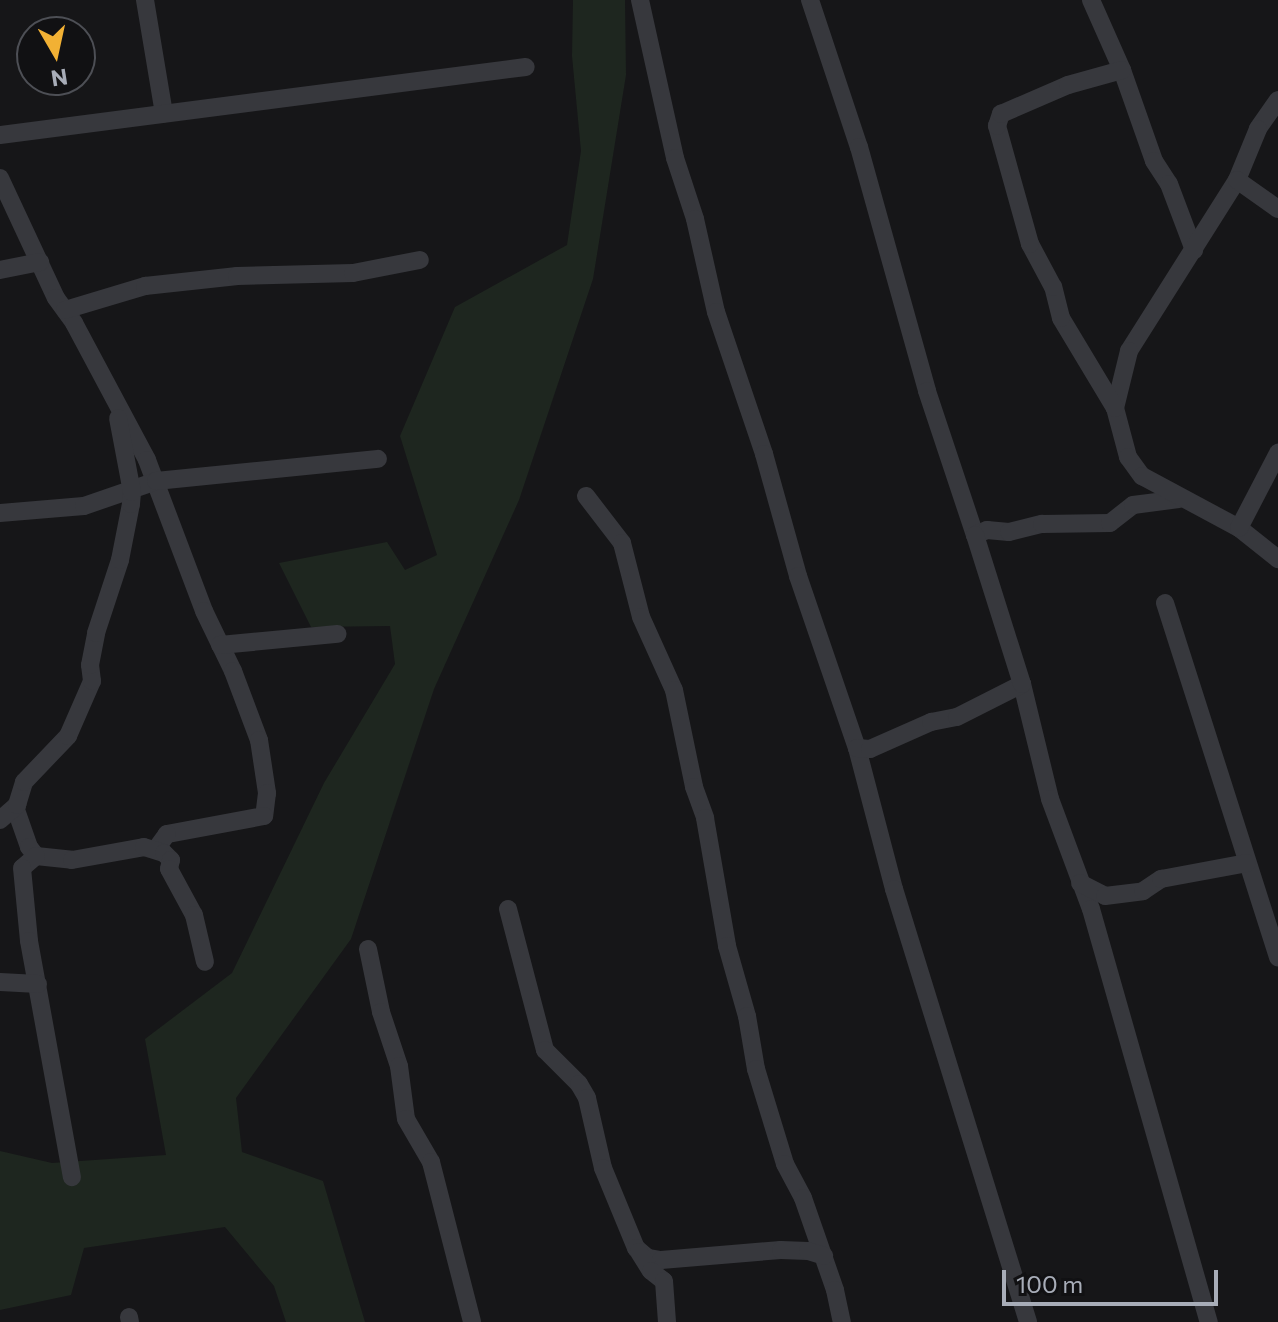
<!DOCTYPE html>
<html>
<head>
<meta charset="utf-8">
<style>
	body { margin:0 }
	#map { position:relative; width:1278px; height:1322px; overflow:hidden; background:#161618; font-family:Commissioner,sans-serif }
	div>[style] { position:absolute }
	.green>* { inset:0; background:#1e261f }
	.minor>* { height:18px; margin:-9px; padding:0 9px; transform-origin:9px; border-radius:9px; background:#37383d }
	span { translate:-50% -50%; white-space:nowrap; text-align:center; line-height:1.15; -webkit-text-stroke:8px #111113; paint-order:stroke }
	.north { position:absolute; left:16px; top:16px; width:80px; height:80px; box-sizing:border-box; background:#111113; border:2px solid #4d4f55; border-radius:50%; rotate:171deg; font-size:22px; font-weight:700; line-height:32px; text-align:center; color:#a8adb8 }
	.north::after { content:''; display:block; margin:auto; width:28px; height:36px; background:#f2b134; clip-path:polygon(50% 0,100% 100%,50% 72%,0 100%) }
	.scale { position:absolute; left:1002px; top:1270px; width:216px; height:36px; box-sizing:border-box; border:4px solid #a8adb8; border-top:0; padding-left:10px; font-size:24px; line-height:28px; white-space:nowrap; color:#a8adb8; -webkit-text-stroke:6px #111113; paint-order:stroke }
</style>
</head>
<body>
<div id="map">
	<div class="green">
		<div style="clip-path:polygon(573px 0,625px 0,626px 75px,593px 279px,519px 500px,434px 689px,351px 939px,236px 1098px,242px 1152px,323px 1181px,365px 1322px,286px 1322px,274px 1286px,225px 1227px,84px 1248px,71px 1295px,0 1310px,0 1151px,52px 1163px,166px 1155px,145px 1039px,232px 973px,324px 783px,395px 664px,390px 626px,311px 627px,279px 563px,387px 542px,405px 570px,437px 555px,400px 436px,455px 307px,567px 245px,581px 151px,572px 56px)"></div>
	</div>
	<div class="minor">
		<div style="left:145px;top:0;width:115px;rotate:80.5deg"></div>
		<div style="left:640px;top:0;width:162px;rotate:77.5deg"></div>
		<div style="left:675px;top:158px;width:64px;rotate:71.8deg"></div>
		<div style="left:695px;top:219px;width:95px;rotate:77.3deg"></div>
		<div style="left:716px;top:312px;width:150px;rotate:71.3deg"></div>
		<div style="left:764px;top:454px;width:127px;rotate:74.4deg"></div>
		<div style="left:798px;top:576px;width:182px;rotate:71.1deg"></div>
		<div style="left:857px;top:748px;width:146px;rotate:75.3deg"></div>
		<div style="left:894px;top:889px;width:453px;rotate:72.8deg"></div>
		<div style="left:810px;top:0;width:155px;rotate:71.6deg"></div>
		<div style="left:859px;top:147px;width:253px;rotate:74.4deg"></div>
		<div style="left:927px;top:391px;width:152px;rotate:71.6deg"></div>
		<div style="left:975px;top:535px;width:13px;rotate:-23deg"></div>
		<div style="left:987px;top:530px;width:22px;rotate:5deg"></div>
		<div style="left:1009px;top:532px;width:34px;rotate:-14deg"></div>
		<div style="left:1042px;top:524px;width:68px;rotate:-0.8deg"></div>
		<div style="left:1110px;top:523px;width:29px;rotate:-38deg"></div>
		<div style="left:1133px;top:505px;width:46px;rotate:-7.4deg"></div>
		<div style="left:1091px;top:0;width:77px;rotate:66.1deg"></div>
		<div style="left:1122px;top:70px;width:96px;rotate:70.6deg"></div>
		<div style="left:1154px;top:161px;width:27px;rotate:57deg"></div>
		<div style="left:1169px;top:184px;width:71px;rotate:69.3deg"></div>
		<div style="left:1278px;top:100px;width:35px;rotate:125deg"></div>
		<div style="left:1258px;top:129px;width:55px;rotate:112.4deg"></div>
		<div style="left:1237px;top:180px;width:202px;rotate:122.3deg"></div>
		<div style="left:1129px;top:351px;width:59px;rotate:103.8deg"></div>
		<div style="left:1115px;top:408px;width:51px;rotate:75.1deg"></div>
		<div style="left:1128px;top:457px;width:24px;rotate:54deg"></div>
		<div style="left:1142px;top:476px;width:110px;rotate:28.2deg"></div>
		<div style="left:1239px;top:528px;width:50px;rotate:38.5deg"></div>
		<div style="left:0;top:135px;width:530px;rotate:-7.37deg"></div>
		<div style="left:0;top:178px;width:132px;rotate:65deg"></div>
		<div style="left:56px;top:298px;width:31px;rotate:54deg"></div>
		<div style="left:74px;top:323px;width:155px;rotate:61.9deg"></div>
		<div style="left:147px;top:460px;width:161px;rotate:69.3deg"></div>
		<div style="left:204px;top:611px;width:67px;rotate:64.2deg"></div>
		<div style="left:233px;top:671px;width:74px;rotate:69.4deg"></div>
		<div style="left:259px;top:740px;width:54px;rotate:81.4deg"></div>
		<div style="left:267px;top:793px;width:23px;rotate:97deg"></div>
		<div style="left:264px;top:816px;width:99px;rotate:169.5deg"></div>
		<div style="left:167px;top:834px;width:17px;rotate:126deg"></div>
		<div style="left:1237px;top:180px;width:50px;rotate:35.3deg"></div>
		<div style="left:0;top:270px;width:41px;rotate:-11.3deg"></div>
		<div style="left:65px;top:310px;width:84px;rotate:-16.7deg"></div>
		<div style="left:145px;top:286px;width:93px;rotate:-6.2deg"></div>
		<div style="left:237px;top:276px;width:116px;rotate:-1.5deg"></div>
		<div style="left:353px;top:273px;width:68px;rotate:-11deg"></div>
		<div style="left:1115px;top:408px;width:105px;rotate:-121deg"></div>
		<div style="left:1061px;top:318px;width:32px;rotate:-104deg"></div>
		<div style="left:1053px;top:287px;width:49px;rotate:-118.1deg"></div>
		<div style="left:1030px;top:244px;width:123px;rotate:-105.6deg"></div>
		<div style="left:997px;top:126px;width:13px;rotate:-72deg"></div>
		<div style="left:1001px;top:114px;width:73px;rotate:-23.4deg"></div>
		<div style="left:1068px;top:85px;width:56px;rotate:-15.5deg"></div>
		<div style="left:586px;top:496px;width:59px;rotate:52.5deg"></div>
		<div style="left:622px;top:543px;width:76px;rotate:75.6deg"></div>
		<div style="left:641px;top:617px;width:80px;rotate:65.7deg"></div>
		<div style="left:674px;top:690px;width:99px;rotate:78.3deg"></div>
		<div style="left:694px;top:787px;width:33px;rotate:70deg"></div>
		<div style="left:705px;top:818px;width:130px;rotate:80.2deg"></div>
		<div style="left:727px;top:946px;width:73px;rotate:74.1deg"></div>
		<div style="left:747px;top:1016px;width:54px;rotate:80.4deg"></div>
		<div style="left:756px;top:1069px;width:99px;rotate:73deg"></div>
		<div style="left:785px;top:1164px;width:38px;rotate:62deg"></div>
		<div style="left:803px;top:1198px;width:97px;rotate:70.8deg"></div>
		<div style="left:835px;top:1290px;width:33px;rotate:78deg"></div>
		<div style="left:0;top:513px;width:84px;rotate:-4.8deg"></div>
		<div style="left:84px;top:506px;width:76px;rotate:-19.1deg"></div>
		<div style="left:156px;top:481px;width:223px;rotate:-5.7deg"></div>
		<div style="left:1239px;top:528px;width:85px;rotate:-62.5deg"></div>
		<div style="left:1165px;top:603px;width:372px;rotate:72.3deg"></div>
		<div style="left:220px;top:645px;width:118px;rotate:-5.4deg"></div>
		<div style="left:1022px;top:684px;width:118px;rotate:76.3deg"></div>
		<div style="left:1050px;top:799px;width:117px;rotate:69.6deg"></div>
		<div style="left:1091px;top:909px;width:430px;rotate:74.1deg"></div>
		<div style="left:857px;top:748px;width:13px;rotate:4deg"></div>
		<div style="left:870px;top:749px;width:67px;rotate:-23.9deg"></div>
		<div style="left:931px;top:722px;width:26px;rotate:-11deg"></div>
		<div style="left:957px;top:717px;width:73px;rotate:-26.9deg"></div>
		<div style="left:1022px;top:684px;width:156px;rotate:-107.5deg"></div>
		<div style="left:15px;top:807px;width:42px;rotate:70.7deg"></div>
		<div style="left:29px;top:847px;width:11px;rotate:52deg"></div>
		<div style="left:36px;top:856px;width:36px;rotate:6deg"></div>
		<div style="left:72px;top:860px;width:73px;rotate:-10.2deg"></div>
		<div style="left:144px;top:847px;width:21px;rotate:17deg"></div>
		<div style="left:164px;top:853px;width:10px;rotate:45deg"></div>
		<div style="left:171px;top:860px;width:9px;rotate:103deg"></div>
		<div style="left:169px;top:869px;width:52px;rotate:61.5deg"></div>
		<div style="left:194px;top:915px;width:48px;rotate:76.8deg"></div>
		<div style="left:0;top:820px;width:23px;rotate:-41deg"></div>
		<div style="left:17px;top:805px;width:24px;rotate:-73deg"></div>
		<div style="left:24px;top:782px;width:64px;rotate:-46.3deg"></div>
		<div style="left:68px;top:736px;width:60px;rotate:-66.4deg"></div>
		<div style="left:92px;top:681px;width:16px;rotate:-97deg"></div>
		<div style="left:90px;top:665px;width:33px;rotate:-79deg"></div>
		<div style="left:96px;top:633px;width:77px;rotate:-71.8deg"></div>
		<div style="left:120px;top:560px;width:57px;rotate:-78.9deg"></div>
		<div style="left:131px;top:504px;width:12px;rotate:-85deg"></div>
		<div style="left:132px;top:492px;width:75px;rotate:-100.7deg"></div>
		<div style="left:36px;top:856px;width:18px;rotate:139deg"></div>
		<div style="left:22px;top:868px;width:73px;rotate:84.5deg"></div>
		<div style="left:29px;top:941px;width:240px;rotate:79.7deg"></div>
		<div style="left:1080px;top:883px;width:28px;rotate:27deg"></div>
		<div style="left:1105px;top:896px;width:38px;rotate:-7deg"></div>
		<div style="left:1143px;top:891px;width:22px;rotate:-34deg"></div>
		<div style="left:1161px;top:879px;width:87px;rotate:-10.5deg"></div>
		<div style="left:508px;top:909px;width:146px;rotate:75.3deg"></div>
		<div style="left:545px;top:1050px;width:48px;rotate:45deg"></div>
		<div style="left:579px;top:1084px;width:16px;rotate:60deg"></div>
		<div style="left:587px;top:1098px;width:72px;rotate:77.1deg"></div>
		<div style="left:603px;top:1168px;width:87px;rotate:67.6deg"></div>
		<div style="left:636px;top:1248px;width:16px;rotate:40deg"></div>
		<div style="left:648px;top:1258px;width:13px;rotate:9deg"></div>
		<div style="left:661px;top:1260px;width:120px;rotate:-4.8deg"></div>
		<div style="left:781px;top:1250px;width:27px;rotate:2deg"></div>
		<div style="left:808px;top:1251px;width:17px;rotate:17deg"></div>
		<div style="left:368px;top:949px;width:64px;rotate:78.3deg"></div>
		<div style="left:381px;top:1012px;width:57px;rotate:71.6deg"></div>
		<div style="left:399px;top:1066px;width:53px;rotate:82.5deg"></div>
		<div style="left:406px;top:1119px;width:50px;rotate:59.8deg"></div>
		<div style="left:431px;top:1162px;width:165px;rotate:75.6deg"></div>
		<div style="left:0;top:982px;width:38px;rotate:3deg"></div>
		<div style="left:639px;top:1252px;width:22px;rotate:58deg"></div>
		<div style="left:651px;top:1271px;width:16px;rotate:38deg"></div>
		<div style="left:664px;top:1281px;width:41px;rotate:85.8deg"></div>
		<div style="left:129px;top:1317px;width:5px;rotate:79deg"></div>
	</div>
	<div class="north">N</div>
	<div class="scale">100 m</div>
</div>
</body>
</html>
